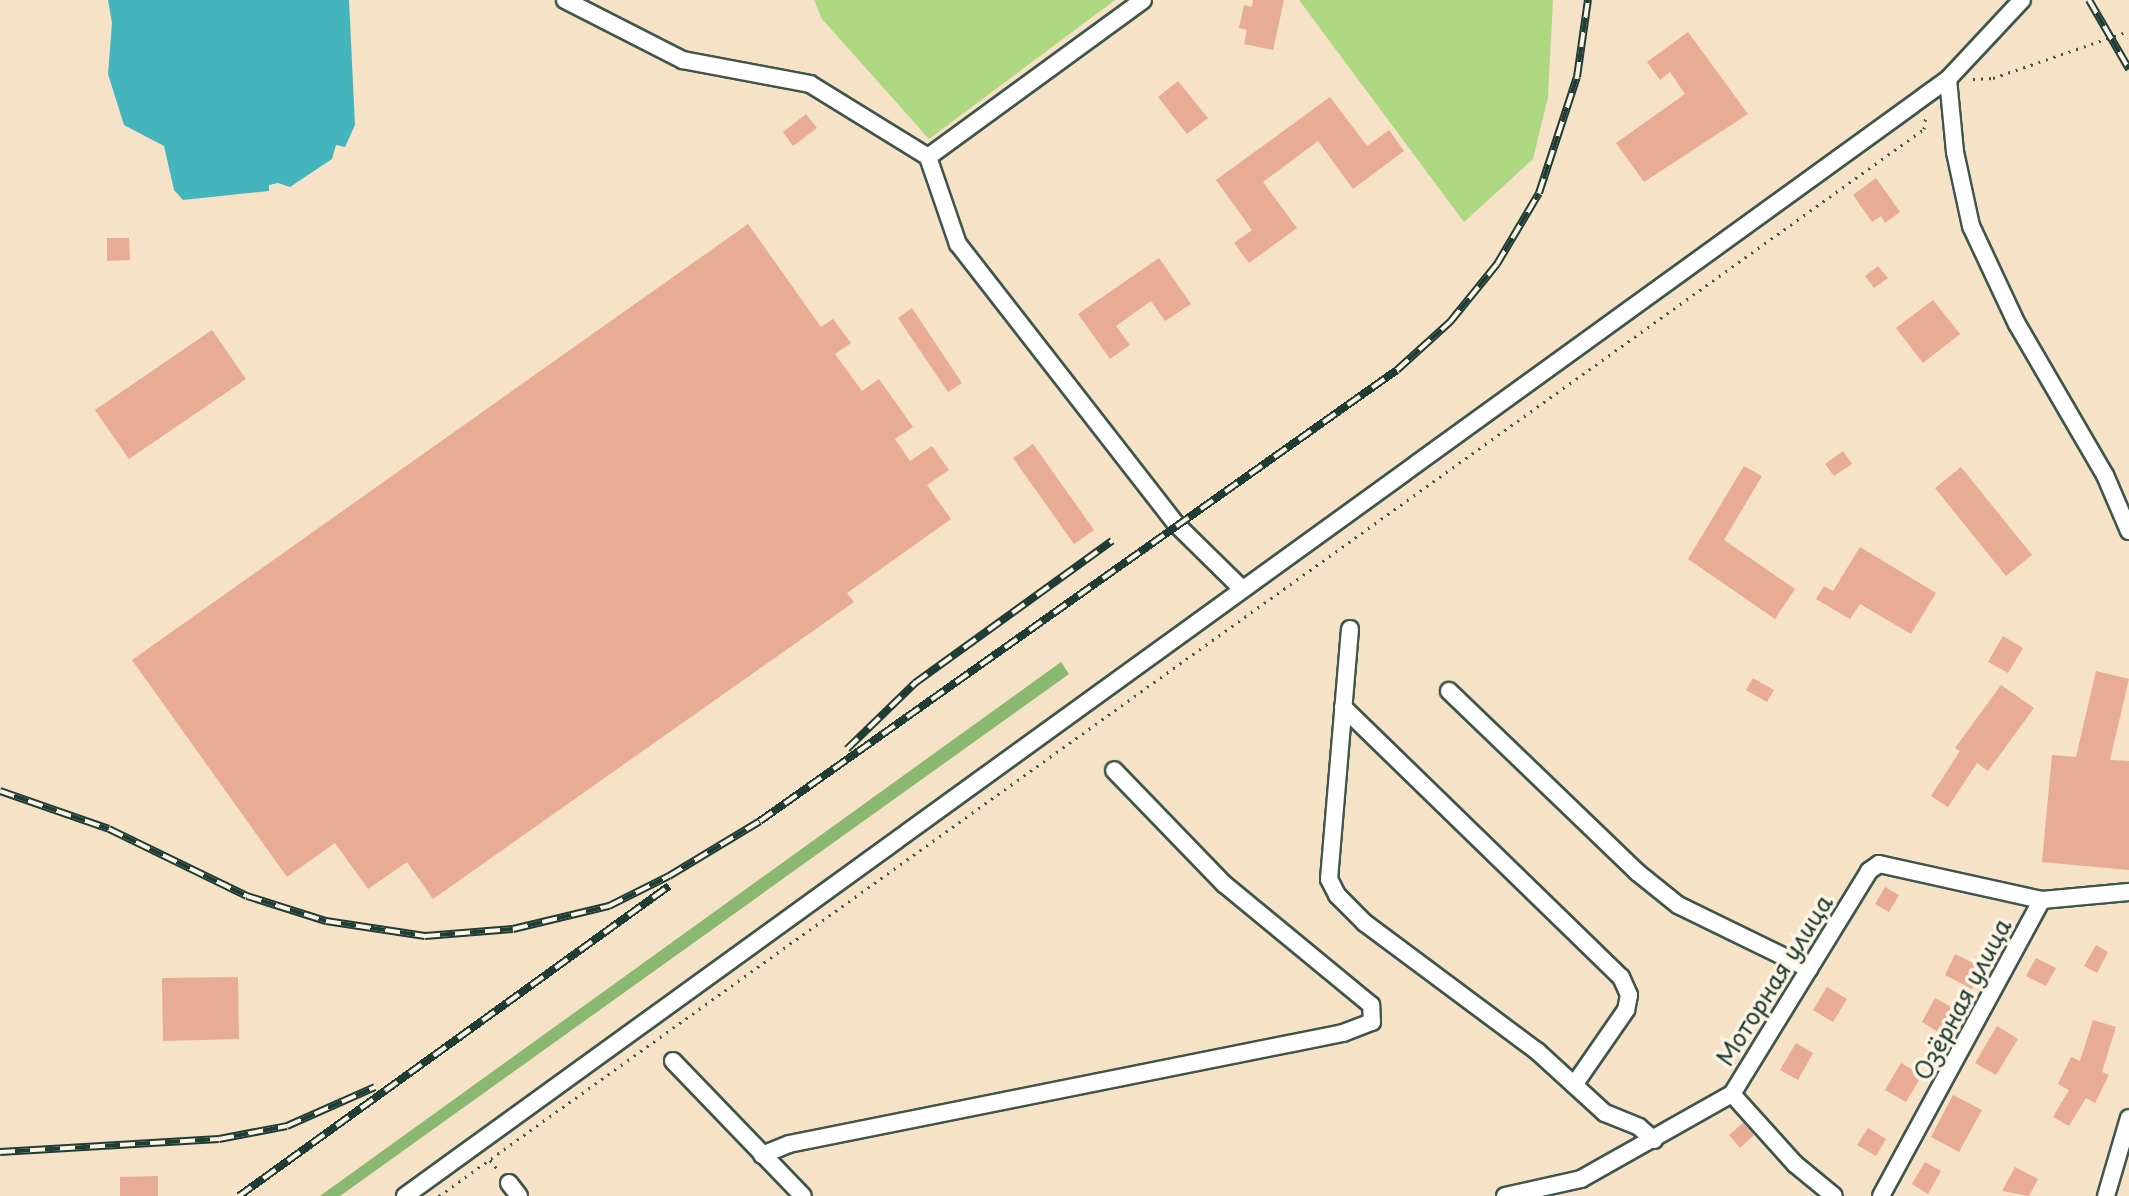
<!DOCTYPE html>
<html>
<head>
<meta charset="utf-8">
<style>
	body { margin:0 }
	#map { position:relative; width:2129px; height:1196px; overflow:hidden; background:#f5e2c7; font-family:"Playpen Sans",sans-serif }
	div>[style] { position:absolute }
	.green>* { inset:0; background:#aed782 }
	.forest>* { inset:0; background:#8ab870 }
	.water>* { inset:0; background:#45b5bd }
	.building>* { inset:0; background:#e8ab94 }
	.path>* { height:3px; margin-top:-1.5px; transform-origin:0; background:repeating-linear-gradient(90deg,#3f564a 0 2px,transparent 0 8px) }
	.roads { filter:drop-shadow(2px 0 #3f564a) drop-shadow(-2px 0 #3f564a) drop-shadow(0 2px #3f564a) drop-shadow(0 -2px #3f564a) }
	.minor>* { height:16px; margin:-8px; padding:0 8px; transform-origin:8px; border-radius:8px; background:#fff }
	.rail>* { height:8px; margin-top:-4px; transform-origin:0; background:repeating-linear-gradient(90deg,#fcf5e5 0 15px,#1f3d34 0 30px); box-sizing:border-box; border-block:2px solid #1f3d34 }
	span { translate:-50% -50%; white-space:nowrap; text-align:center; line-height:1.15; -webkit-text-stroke:7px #fcf5e5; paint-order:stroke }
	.street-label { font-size:24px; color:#1f3d34 }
</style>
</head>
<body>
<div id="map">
	<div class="green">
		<div style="clip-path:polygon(814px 0,1115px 0,929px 139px,822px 19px)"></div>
		<div style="clip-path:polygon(1299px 0,1553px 0,1548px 97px,1533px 159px,1464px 222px)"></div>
	</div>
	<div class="forest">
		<div style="clip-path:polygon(1061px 662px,1069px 674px,340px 1196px,320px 1196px)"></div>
	</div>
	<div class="water">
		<div style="clip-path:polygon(108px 0,349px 0,355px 125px,345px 147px,336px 145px,332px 159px,290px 187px,278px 183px,269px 185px,269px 191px,183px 200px,174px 190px,164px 146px,124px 125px,108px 74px,112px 23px)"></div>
	</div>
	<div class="building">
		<div style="clip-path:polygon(1253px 0,1284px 0,1273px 50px,1244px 44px,1247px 30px,1239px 28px,1244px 5px,1252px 7px)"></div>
		<div style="clip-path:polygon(1688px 32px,1748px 114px,1644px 182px,1616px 143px,1685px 94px,1670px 72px,1660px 80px,1647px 62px)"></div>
		<div style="clip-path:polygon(1178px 81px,1208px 118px,1187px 134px,1158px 97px)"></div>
		<div style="clip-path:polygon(1330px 97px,1367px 146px,1389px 130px,1404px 151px,1353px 189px,1318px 141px,1263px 182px,1297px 228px,1249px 263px,1234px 243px,1252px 230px,1216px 180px)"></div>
		<div style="clip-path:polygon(806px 114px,817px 128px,793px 146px,783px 132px)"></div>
		<div style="clip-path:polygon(1876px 178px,1900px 212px,1885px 223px,1881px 216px,1872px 222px,1853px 195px)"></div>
		<div style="clip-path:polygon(748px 224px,821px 327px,833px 319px,851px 343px,835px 354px,862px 391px,879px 379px,913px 427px,895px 439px,910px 461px,932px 446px,949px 470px,927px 485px,951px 519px,847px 593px,854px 602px,433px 899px,407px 862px,368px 889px,335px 843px,287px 877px,132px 660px)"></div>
		<div style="clip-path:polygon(107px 238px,129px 238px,130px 260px,107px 261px)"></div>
		<div style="clip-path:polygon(1159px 258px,1191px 304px,1165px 321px,1151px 301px,1116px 326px,1130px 345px,1110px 359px,1078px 314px)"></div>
		<div style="clip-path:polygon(1878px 266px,1888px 278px,1874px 288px,1865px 276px)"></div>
		<div style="clip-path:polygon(1933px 300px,1960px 334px,1923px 363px,1896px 328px)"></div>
		<div style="clip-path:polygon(912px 308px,962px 383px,948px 392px,898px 318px)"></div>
		<div style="clip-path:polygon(212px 330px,246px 379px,129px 459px,95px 410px)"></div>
		<div style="clip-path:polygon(1033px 444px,1094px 530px,1074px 544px,1013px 458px)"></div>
		<div style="clip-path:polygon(1843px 451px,1852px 464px,1834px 476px,1825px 464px)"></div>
		<div style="clip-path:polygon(1744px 466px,1762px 476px,1724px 540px,1795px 589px,1775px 619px,1688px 559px)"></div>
		<div style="clip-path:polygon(1961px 467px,2032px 555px,2006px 576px,1935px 488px)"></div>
		<div style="clip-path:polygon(1860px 547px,1936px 593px,1911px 634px,1860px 604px,1850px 619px,1816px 599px,1824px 586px,1833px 591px)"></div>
		<div style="clip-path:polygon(2003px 636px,2023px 648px,2008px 673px,1988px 662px)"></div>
		<div style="clip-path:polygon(2096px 671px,2129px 679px,2110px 760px,2129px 761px,2129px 870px,2042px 862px,2052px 755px,2076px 757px)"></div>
		<div style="clip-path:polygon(1753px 678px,1774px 690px,1767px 702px,1746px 690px)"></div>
		<div style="clip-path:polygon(2001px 685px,2034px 708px,1988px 771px,1977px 763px,1948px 807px,1931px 796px,1960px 751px,1955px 748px)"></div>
		<div style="clip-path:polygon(1885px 887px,1899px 895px,1889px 912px,1875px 904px)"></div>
		<div style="clip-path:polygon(2096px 945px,2108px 952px,2097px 973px,2084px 966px)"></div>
		<div style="clip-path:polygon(1955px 954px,1983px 968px,1972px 989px,1945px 975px)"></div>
		<div style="clip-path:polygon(2036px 958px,2056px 968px,2046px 986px,2026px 976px)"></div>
		<div style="clip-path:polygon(238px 977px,239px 1039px,163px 1041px,162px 978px)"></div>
		<div style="clip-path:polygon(1827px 987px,1847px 999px,1833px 1022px,1813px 1010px)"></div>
		<div style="clip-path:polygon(1935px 998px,1957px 1010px,1943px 1035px,1922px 1022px)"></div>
		<div style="clip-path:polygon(2093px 1020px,2116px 1027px,2102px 1072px,2109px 1075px,2095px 1103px,2086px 1098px,2069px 1126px,2053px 1117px,2069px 1090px,2058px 1084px,2071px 1057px,2080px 1061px)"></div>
		<div style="clip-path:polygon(1997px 1026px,2018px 1039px,1996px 1075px,1975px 1063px)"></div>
		<div style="clip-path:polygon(1796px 1043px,1813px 1053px,1798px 1080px,1780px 1070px)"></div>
		<div style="clip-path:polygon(1901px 1063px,1922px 1075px,1906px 1102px,1885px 1090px)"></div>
		<div style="clip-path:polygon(1953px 1095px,1982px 1110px,1959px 1152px,1931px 1137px)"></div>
		<div style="clip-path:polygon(1743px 1123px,1754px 1135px,1740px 1148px,1729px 1135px)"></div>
		<div style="clip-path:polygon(1868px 1128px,1886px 1139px,1876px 1156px,1857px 1145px)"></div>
		<div style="clip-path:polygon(1925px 1162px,1941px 1171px,1928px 1194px,1912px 1184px)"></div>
		<div style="clip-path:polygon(2015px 1167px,2038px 1179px,2029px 1196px,2002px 1191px)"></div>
		<div style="clip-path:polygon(158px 1176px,158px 1196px,120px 1196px,120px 1177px)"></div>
	</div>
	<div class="path">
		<div style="left:1973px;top:79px;width:20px;rotate:-3deg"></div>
		<div style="left:1993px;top:78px;width:144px;rotate:-19.1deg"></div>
		<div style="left:490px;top:1160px;width:14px;rotate:51deg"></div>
		<div style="left:439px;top:1196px;width:1829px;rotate:-35.7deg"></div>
		<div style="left:1924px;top:129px;width:14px;rotate:-82deg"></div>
	</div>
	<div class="roads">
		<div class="minor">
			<div style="left:565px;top:0;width:132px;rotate:27deg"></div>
			<div style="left:683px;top:60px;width:129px;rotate:10.7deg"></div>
			<div style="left:810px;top:84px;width:139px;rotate:31.7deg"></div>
			<div style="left:928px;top:157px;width:266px;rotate:-36.1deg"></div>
			<div style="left:1948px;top:79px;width:73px;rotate:84.5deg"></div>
			<div style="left:1955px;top:152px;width:76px;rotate:77.8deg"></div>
			<div style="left:1971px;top:226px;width:108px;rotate:64.9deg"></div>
			<div style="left:2017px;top:324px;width:175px;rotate:59.8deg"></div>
			<div style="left:2105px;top:475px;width:61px;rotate:66.8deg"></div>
			<div style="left:928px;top:157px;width:92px;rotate:71deg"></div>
			<div style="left:958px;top:244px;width:355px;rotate:52.1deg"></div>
			<div style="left:1176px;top:524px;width:90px;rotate:44.5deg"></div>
			<div style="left:1350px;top:629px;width:251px;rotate:94.8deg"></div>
			<div style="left:1329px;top:879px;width:18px;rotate:63deg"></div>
			<div style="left:1337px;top:895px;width:40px;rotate:45deg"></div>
			<div style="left:1365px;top:923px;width:214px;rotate:36.7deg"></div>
			<div style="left:1537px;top:1051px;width:92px;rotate:42.4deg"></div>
			<div style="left:1605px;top:1113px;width:37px;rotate:22deg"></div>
			<div style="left:1639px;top:1127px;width:20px;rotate:41deg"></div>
			<div style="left:1449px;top:691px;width:261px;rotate:43.9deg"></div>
			<div style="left:1637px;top:872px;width:53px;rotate:38.8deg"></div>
			<div style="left:1678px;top:905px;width:146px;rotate:26deg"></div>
			<div style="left:1343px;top:707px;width:388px;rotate:44.2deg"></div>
			<div style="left:1621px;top:977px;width:20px;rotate:66deg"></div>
			<div style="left:1629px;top:995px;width:15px;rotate:101deg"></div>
			<div style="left:1626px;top:1010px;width:91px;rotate:124.7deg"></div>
			<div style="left:673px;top:1061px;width:187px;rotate:46.1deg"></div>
			<div style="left:1732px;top:1094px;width:94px;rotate:48deg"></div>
			<div style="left:1795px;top:1164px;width:50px;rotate:39.4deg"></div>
			<div style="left:762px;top:1155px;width:29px;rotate:-22deg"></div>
			<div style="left:789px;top:1144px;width:565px;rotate:-11.33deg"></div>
			<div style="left:1343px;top:1033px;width:31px;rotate:-21deg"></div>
			<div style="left:1372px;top:1022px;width:17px;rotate:-93deg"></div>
			<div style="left:1371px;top:1005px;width:190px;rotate:-140.5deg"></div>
			<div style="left:1224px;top:884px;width:158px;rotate:-134deg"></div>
			<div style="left:509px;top:1183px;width:16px;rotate:52deg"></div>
			<div style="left:405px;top:1196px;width:1905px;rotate:-35.9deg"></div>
			<div style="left:1948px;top:79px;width:108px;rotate:-46.9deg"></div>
			<div style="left:1505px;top:1196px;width:78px;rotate:-12.6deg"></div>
			<div style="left:1581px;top:1179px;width:173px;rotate:-29.4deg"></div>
			<div style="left:1732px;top:1094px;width:262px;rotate:-58.4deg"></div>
			<div style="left:1869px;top:871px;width:12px;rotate:-35deg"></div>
			<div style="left:1879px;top:864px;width:167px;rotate:12.5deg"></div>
			<div style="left:1881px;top:1196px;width:337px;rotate:-61.5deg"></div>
			<div style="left:2042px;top:900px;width:87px;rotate:-5.3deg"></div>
			<div style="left:2106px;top:1196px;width:81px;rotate:-73.6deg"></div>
		</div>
	</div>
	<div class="rail">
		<div style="left:2089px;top:0;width:80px;rotate:59.9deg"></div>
		<div style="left:847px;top:749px;width:95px;rotate:-44.1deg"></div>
		<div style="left:915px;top:683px;width:243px;rotate:-35.8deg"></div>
		<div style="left:0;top:791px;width:115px;rotate:19.2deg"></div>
		<div style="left:109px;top:829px;width:153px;rotate:25.9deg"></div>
		<div style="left:247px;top:896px;width:83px;rotate:17.6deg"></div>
		<div style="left:326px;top:921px;width:100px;rotate:8.6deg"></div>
		<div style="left:425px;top:936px;width:88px;rotate:-4.5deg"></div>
		<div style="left:513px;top:929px;width:99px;rotate:-13.5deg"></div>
		<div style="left:609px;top:906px;width:67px;rotate:-26.6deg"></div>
		<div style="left:669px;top:876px;width:106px;rotate:-31.1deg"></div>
		<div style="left:760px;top:821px;width:780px;rotate:-35.3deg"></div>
		<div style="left:1397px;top:370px;width:72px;rotate:-42.2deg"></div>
		<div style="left:1450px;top:322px;width:75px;rotate:-51deg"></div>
		<div style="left:1497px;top:264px;width:82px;rotate:-59.4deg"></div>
		<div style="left:1539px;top:193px;width:122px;rotate:-71.9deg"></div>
		<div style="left:1577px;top:77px;width:78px;rotate:-81.9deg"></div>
		<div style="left:0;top:1152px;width:219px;rotate:-3.4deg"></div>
		<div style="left:219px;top:1139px;width:69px;rotate:-10.8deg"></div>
		<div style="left:287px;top:1126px;width:96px;rotate:-23.9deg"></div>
		<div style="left:239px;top:1196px;width:530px;rotate:-35.79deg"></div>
	</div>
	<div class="street-label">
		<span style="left:1774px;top:980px;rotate:-58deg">Моторная улица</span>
		<span style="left:1962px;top:999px;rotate:-62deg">Озёрная улица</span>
	</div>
</div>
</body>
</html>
